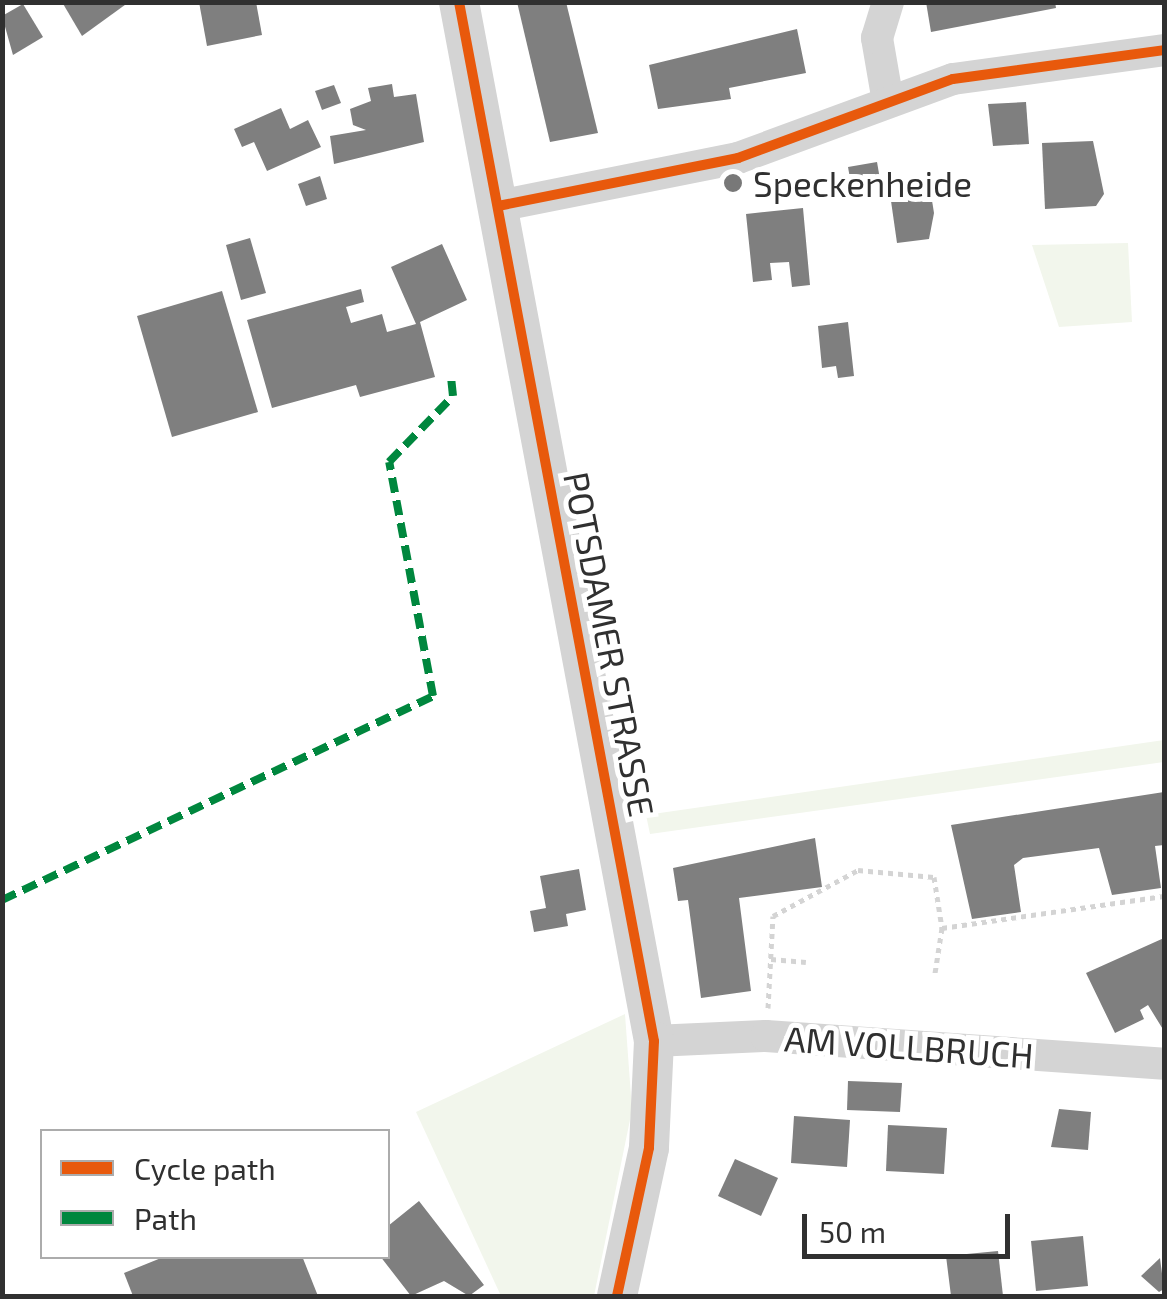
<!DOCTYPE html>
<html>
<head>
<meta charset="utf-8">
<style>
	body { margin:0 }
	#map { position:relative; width:1167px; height:1299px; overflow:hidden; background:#fff; font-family:"Exo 2",sans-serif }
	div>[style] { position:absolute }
	.green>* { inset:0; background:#f2f6ec }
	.building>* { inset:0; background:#7f7f7f }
	.path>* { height:5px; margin-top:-2.5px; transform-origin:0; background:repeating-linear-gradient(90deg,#d4d4d4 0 5px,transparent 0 10px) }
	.minor>* { height:32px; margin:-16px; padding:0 16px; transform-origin:16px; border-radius:16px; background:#d4d4d4 }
	.tertiary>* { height:40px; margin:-20px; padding:0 20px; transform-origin:20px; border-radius:20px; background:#d4d4d4 }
	.quiet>* { height:8px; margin-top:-4px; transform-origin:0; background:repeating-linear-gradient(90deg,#00873e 0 15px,transparent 0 23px) }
	.cycleway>* { height:10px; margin:-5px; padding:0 5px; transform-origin:5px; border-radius:5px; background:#e8590c }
	.dots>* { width:28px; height:28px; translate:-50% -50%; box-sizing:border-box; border:5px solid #fff; border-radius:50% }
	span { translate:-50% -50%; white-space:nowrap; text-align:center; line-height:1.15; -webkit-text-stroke:10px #fff; paint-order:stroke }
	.poi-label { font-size:35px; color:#303030 }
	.left { translate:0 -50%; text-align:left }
	.street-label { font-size:35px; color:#303030 }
	.frame { position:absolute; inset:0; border:5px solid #303030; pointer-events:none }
	.legend { position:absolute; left:40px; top:1129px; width:350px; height:130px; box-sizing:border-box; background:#fff; border:2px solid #acacac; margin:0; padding:12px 18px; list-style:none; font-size:30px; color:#303030 }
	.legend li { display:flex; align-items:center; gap:20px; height:50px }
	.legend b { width:50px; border:2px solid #acacac }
	.scale { position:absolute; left:802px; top:1214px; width:208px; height:45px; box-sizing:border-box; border:5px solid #303030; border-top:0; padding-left:12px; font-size:30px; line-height:35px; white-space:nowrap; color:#303030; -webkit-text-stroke:8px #fff; paint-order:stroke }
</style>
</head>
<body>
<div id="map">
	<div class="green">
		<div style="clip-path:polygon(1128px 243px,1132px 322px,1059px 327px,1032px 245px)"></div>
		<div style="clip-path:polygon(1164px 740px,1164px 762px,650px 834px,646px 815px)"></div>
		<div style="clip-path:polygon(625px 1014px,632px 1110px,594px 1296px,501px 1296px,416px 1112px)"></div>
	</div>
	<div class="building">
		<div style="clip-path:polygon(62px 2px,129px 2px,82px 36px)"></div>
		<div style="clip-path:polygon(199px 2px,256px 2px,262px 35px,207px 46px)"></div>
		<div style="clip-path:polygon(517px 2px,566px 2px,598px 133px,550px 142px)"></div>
		<div style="clip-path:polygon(926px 2px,1055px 2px,1056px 8px,931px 32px)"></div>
		<div style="clip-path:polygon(23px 4px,43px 37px,13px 55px,2px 16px)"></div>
		<div style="clip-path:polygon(797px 29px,806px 73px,729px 88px,731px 99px,658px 109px,649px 65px)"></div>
		<div style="clip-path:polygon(392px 84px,394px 97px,416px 94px,424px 142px,334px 164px,330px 136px,366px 130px,353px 125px,350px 109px,371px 101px,368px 88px)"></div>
		<div style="clip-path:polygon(334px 85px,341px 103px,322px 110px,315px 91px)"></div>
		<div style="clip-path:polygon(1026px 102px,1029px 144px,993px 146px,988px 104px)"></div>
		<div style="clip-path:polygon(281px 108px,290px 129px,308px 120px,321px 147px,267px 171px,254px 142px,242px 147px,234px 129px)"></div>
		<div style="clip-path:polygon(1093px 141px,1104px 194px,1096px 206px,1045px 209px,1042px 143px)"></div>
		<div style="clip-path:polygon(877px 162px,882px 191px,853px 196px,848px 167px)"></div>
		<div style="clip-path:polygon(320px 176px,327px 199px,306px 206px,298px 184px)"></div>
		<div style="clip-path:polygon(909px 183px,930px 188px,934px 213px,929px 239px,897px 243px,890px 194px)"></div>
		<div style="clip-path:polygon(803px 208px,810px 285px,792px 287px,789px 262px,770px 263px,772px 280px,753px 282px,746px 214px)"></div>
		<div style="clip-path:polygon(250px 238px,266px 293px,241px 300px,226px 245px)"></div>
		<div style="clip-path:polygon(442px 244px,467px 300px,420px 322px,435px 377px,360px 397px,356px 385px,272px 408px,247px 320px,361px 289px,364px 302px,346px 307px,351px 323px,382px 314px,387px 332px,416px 324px,391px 267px)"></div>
		<div style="clip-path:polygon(222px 291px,258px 412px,172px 437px,137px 316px)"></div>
		<div style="clip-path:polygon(848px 322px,854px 376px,838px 378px,836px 366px,822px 368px,818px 326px)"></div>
		<div style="clip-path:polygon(1164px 792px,1164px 845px,1155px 846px,1161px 888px,1112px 895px,1099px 848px,1023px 858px,1014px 865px,1021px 912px,972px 919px,951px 825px)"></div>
		<div style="clip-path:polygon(815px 838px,822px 887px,739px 898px,751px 991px,701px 998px,688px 900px,678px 901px,673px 868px)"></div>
		<div style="clip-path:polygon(579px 869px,586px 910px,566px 914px,568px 926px,534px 932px,530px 911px,546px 908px,540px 876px)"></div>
		<div style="clip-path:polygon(1164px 938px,1164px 1031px,1148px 1005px,1140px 1010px,1144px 1019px,1115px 1033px,1086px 973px)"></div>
		<div style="clip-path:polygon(848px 1081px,902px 1083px,900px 1112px,847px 1110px)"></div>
		<div style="clip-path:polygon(1059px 1109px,1091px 1112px,1088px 1150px,1051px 1147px)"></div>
		<div style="clip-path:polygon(794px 1116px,850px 1120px,847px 1167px,791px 1163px)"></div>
		<div style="clip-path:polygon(888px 1125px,947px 1128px,944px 1174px,886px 1171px)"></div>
		<div style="clip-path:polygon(735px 1159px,778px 1178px,761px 1216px,718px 1196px)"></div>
		<div style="clip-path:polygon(419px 1201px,484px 1285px,469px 1296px,444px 1281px,411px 1296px,380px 1256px,388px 1256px,388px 1226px)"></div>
		<div style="clip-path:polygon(1083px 1236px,1088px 1286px,1036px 1291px,1031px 1241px)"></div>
		<div style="clip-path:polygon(998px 1251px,1003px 1296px,951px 1296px,946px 1256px)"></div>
		<div style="clip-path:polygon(166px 1256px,302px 1256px,318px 1296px,133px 1296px,124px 1273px)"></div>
		<div style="clip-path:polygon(1160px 1258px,1164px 1289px,1159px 1292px,1141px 1276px)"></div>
	</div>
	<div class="path">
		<div style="left:942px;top:928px;width:224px;rotate:-8.2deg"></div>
		<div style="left:771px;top:959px;width:35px;rotate:5deg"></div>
		<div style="left:768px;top:1008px;width:92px;rotate:-86.9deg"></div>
		<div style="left:773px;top:916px;width:97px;rotate:-28.4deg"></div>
		<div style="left:858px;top:870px;width:76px;rotate:5.3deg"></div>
		<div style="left:934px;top:877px;width:52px;rotate:81.1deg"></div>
		<div style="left:942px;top:928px;width:46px;rotate:98.8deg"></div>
	</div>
	<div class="minor">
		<div style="left:887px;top:96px;width:59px;rotate:-99.8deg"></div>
		<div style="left:877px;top:38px;width:38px;rotate:-73deg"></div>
		<div style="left:498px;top:206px;width:245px;rotate:-11.3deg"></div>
		<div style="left:738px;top:158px;width:229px;rotate:-20.2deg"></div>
		<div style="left:953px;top:79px;width:213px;rotate:-7.8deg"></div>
		<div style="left:654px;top:1041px;width:112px;rotate:-2.6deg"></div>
		<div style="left:766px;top:1036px;width:399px;rotate:4deg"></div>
	</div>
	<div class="tertiary">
		<div style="left:459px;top:2px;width:1057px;rotate:79.37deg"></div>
		<div style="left:654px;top:1041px;width:107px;rotate:92.7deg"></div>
		<div style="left:649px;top:1148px;width:151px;rotate:102.2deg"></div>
	</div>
	<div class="quiet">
		<div style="left:2px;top:900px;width:477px;rotate:-25.3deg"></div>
		<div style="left:433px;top:696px;width:238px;rotate:-100.6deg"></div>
		<div style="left:389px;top:462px;width:92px;rotate:-45.9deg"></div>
		<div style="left:453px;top:396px;width:20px;rotate:-96deg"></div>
	</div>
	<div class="cycleway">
		<div style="left:459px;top:2px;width:1057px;rotate:79.37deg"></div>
		<div style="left:654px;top:1041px;width:107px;rotate:92.7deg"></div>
		<div style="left:649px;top:1148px;width:151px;rotate:102.2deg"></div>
		<div style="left:498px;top:206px;width:245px;rotate:-11.3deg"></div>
		<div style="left:738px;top:158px;width:229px;rotate:-20.2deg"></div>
		<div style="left:953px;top:79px;width:213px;rotate:-7.8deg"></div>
	</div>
	<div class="dots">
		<div style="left:733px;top:183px;background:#787878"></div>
	</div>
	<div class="poi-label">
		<span class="left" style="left:753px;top:183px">Speckenheide</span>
	</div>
	<div class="street-label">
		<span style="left:610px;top:644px;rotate:79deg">POTSDAMER STRASSE</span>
		<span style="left:909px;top:1046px;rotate:4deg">AM VOLLBRUCH</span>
	</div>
	<div class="frame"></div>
	<ul class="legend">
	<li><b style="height:12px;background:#e8590c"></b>Cycle path</li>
	<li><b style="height:12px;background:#00873e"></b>Path</li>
	</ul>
	<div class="scale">50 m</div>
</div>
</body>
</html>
